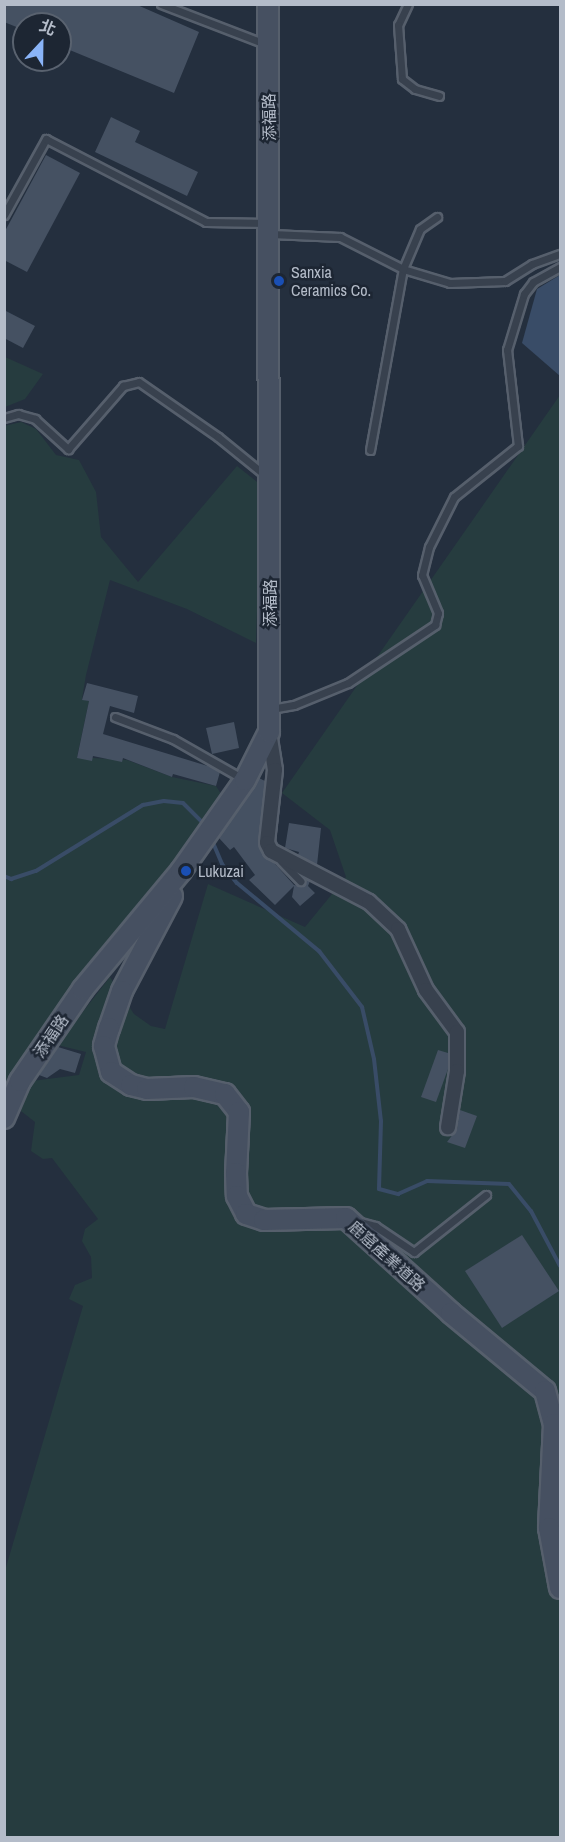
<!DOCTYPE html>
<html>
<head>
<meta charset="utf-8">
<style>
	body { margin:0 }
	#map { position:relative; width:565px; height:1842px; overflow:hidden; background:#242f3e; font-family:"Archivo Narrow","Noto Sans TC",sans-serif }
	div>[style] { position:absolute }
	.green>* { inset:0; background:#263c3f }
	.water>* { inset:0; background:#394c67 }
	.stream>* { height:4px; margin:-2px; padding:0 2px; transform-origin:2px; border-radius:2px; background:#394c67 }
	.building>* { inset:0; background:#455162 }
	.roads { filter:drop-shadow(2px 0 #565f6c) drop-shadow(-2px 0 #565f6c) drop-shadow(0 2px #565f6c) drop-shadow(0 -2px #565f6c) }
	.lane>* { height:7px; margin:-3.5px; padding:0 3.5px; transform-origin:3.5px; border-radius:3.5px; background:#38414e }
	.street>* { height:14px; margin:-7px; padding:0 7px; transform-origin:7px; border-radius:7px; background:#38414e }
	.secondary>* { height:20px; margin:-10px; padding:0 10px; transform-origin:10px; border-radius:10px; background:#465061 }
	.dots>* { width:16px; height:16px; translate:-50% -50%; box-sizing:border-box; border:3px solid #1d2633; border-radius:50% }
	span { translate:-50% -50%; white-space:nowrap; text-align:center; line-height:1.15; -webkit-text-stroke:5px #1d2633; paint-order:stroke }
	.street-label { font-size:16px; color:#b4bcc9 }
	.poi-label { font-size:16px; color:#b4bcc9 }
	.left { translate:0 -50%; text-align:left }
	.frame { position:absolute; inset:0; border:6px solid #b4bcc9; pointer-events:none }
	.north { position:absolute; left:12px; top:12px; width:60px; height:60px; box-sizing:border-box; background:#1d2633; border:2px solid #59626f; border-radius:50%; rotate:22deg; font-size:16px; font-weight:700; line-height:24px; text-align:center; color:#b4bcc9 }
	.north::after { content:''; display:block; margin:auto; width:21px; height:27px; background:#8ab4f8; clip-path:polygon(50% 0,100% 100%,50% 72%,0 100%) }
</style>
</head>
<body>
<div id="map">
	<div class="green">
		<div style="clip-path:polygon(5px 357px,43px 374px,25px 399px,5px 407px)"></div>
		<div style="clip-path:polygon(560px 395px,560px 1837px,5px 1837px,4px 1574px,83px 1306px,69px 1299px,75px 1285px,92px 1278px,91px 1257px,82px 1241px,85px 1229px,98px 1219px,52px 1158px,43px 1159px,31px 1151px,35px 1122px,17px 1108px,32px 1081px,79px 1075px,86px 1052px,57px 1045px,110px 977px,134px 1014px,151px 1026px,165px 1029px,208px 884px,305px 927px,346px 877px,330px 830px,282px 793px)"></div>
		<div style="clip-path:polygon(21px 422px,36px 429px,56px 455px,79px 460px,96px 492px,101px 537px,138px 582px,237px 466px,261px 485px,256px 643px,187px 609px,110px 580px,86px 675px,82px 699px,89px 701px,77px 757px,127px 760px,172px 777px,216px 786px,223px 797px,166px 878px,73px 987px,5px 1084px,4px 426px)"></div>
	</div>
	<div class="water">
		<div style="clip-path:polygon(560px 275px,560px 376px,522px 343px,537px 289px)"></div>
	</div>
	<div class="stream">
		<div style="left:211px;top:838px;width:28px;rotate:67deg"></div>
		<div style="left:222px;top:864px;width:24px;rotate:52deg"></div>
		<div style="left:237px;top:883px;width:107px;rotate:39.7deg"></div>
		<div style="left:319px;top:951px;width:71px;rotate:52.5deg"></div>
		<div style="left:362px;top:1007px;width:53px;rotate:77deg"></div>
		<div style="left:374px;top:1059px;width:62px;rotate:83.6deg"></div>
		<div style="left:381px;top:1121px;width:68px;rotate:91.7deg"></div>
		<div style="left:379px;top:1189px;width:20px;rotate:15deg"></div>
		<div style="left:398px;top:1194px;width:32px;rotate:-24deg"></div>
		<div style="left:427px;top:1181px;width:82px;rotate:2.1deg"></div>
		<div style="left:509px;top:1184px;width:35px;rotate:51deg"></div>
		<div style="left:531px;top:1211px;width:62px;rotate:62.2deg"></div>
		<div style="left:4px;top:876px;width:8px;rotate:23deg"></div>
		<div style="left:11px;top:879px;width:26px;rotate:-18deg"></div>
		<div style="left:36px;top:871px;width:126px;rotate:-31.7deg"></div>
		<div style="left:143px;top:805px;width:21px;rotate:-11deg"></div>
		<div style="left:164px;top:801px;width:19px;rotate:6deg"></div>
		<div style="left:183px;top:803px;width:33px;rotate:45deg"></div>
	</div>
	<div class="building">
		<div style="clip-path:polygon(4px 4px,135px 4px,199px 32px,174px 93px,60px 46px,60px 24px,24px 24px,24px 30px,4px 22px)"></div>
		<div style="clip-path:polygon(111px 117px,140px 131px,135px 142px,198px 172px,187px 196px,95px 152px)"></div>
		<div style="clip-path:polygon(46px 155px,80px 173px,27px 272px,4px 260px,4px 233px)"></div>
		<div style="clip-path:polygon(4px 310px,35px 326px,23px 348px,4px 338px)"></div>
		<div style="clip-path:polygon(87px 683px,138px 696px,134px 713px,110px 706px,103px 734px,211px 767px,220px 772px,216px 786px,173px 774px,172px 777px,123px 758px,122px 762px,93px 756px,92px 761px,77px 758px,89px 701px,82px 700px)"></div>
		<div style="clip-path:polygon(234px 722px,239px 748px,212px 754px,206px 728px)"></div>
		<div style="clip-path:polygon(259px 778px,265px 781px,259px 846px,294px 885px,302px 886px,305px 879px,310px 881px,308px 886px,315px 893px,300px 906px,292px 897px,294px 886px,275px 905px,249px 880px,255px 875px,234px 847px,230px 850px,219px 838px)"></div>
		<div style="clip-path:polygon(289px 823px,321px 828px,317px 865px,298px 855px,299px 852px,285px 848px)"></div>
		<div style="clip-path:polygon(58px 1047px,81px 1054px,75px 1073px,60px 1069px,47px 1078px,39px 1075px)"></div>
		<div style="clip-path:polygon(438px 1050px,448px 1053px,448px 1069px,436px 1102px,421px 1097px)"></div>
		<div style="clip-path:polygon(460px 1110px,477px 1116px,465px 1148px,447px 1142px,457px 1129px)"></div>
		<div style="clip-path:polygon(522px 1235px,559px 1291px,502px 1328px,465px 1271px)"></div>
	</div>
	<div class="roads">
		<div class="lane">
			<div style="left:161px;top:4px;width:111px;rotate:21deg"></div>
			<div style="left:408px;top:4px;width:23px;rotate:115deg"></div>
			<div style="left:398px;top:25px;width:54px;rotate:85.8deg"></div>
			<div style="left:402px;top:79px;width:16px;rotate:38deg"></div>
			<div style="left:415px;top:89px;width:25px;rotate:16deg"></div>
			<div style="left:4px;top:215px;width:87px;rotate:-61.1deg"></div>
			<div style="left:46px;top:139px;width:180px;rotate:27.4deg"></div>
			<div style="left:206px;top:222px;width:62px;rotate:0.9deg"></div>
			<div style="left:271px;top:234px;width:69px;rotate:2.5deg"></div>
			<div style="left:340px;top:237px;width:71px;rotate:26.9deg"></div>
			<div style="left:403px;top:269px;width:49px;rotate:16.6deg"></div>
			<div style="left:450px;top:283px;width:55px;rotate:-2.1deg"></div>
			<div style="left:505px;top:281px;width:32px;rotate:-32deg"></div>
			<div style="left:532px;top:264px;width:30px;rotate:-20deg"></div>
			<div style="left:4px;top:418px;width:15px;rotate:-16deg"></div>
			<div style="left:18px;top:414px;width:18px;rotate:16deg"></div>
			<div style="left:35px;top:419px;width:45px;rotate:42.3deg"></div>
			<div style="left:68px;top:449px;width:84px;rotate:-48.9deg"></div>
			<div style="left:123px;top:386px;width:16px;rotate:-14deg"></div>
			<div style="left:139px;top:382px;width:96px;rotate:34.8deg"></div>
			<div style="left:218px;top:437px;width:62px;rotate:39.1deg"></div>
			<div style="left:370px;top:450px;width:184px;rotate:-79.7deg"></div>
			<div style="left:403px;top:269px;width:43px;rotate:-67deg"></div>
			<div style="left:420px;top:229px;width:21px;rotate:-35deg"></div>
			<div style="left:271px;top:709px;width:23px;rotate:-10deg"></div>
			<div style="left:294px;top:705px;width:58px;rotate:-22.2deg"></div>
			<div style="left:348px;top:683px;width:105px;rotate:-33.7deg"></div>
			<div style="left:435px;top:625px;width:12px;rotate:-76deg"></div>
			<div style="left:438px;top:613px;width:41px;rotate:-112.8deg"></div>
			<div style="left:422px;top:575px;width:29px;rotate:-76deg"></div>
			<div style="left:429px;top:547px;width:56px;rotate:-63.4deg"></div>
			<div style="left:454px;top:497px;width:82px;rotate:-38.6deg"></div>
			<div style="left:518px;top:446px;width:97px;rotate:-96.5deg"></div>
			<div style="left:507px;top:350px;width:59px;rotate:-73.1deg"></div>
			<div style="left:524px;top:294px;width:15px;rotate:-53deg"></div>
			<div style="left:533px;top:282px;width:31px;rotate:-29deg"></div>
			<div style="left:115px;top:717px;width:62px;rotate:20.8deg"></div>
			<div style="left:173px;top:739px;width:81px;rotate:29.7deg"></div>
			<div style="left:281px;top:861px;width:28px;rotate:46deg"></div>
			<div style="left:360px;top:1222px;width:16px;rotate:15deg"></div>
			<div style="left:375px;top:1226px;width:47px;rotate:33.7deg"></div>
			<div style="left:414px;top:1252px;width:92px;rotate:-38.4deg"></div>
		</div>
		<div class="street">
			<div style="left:269px;top:732px;width:38px;rotate:81deg"></div>
			<div style="left:275px;top:770px;width:73px;rotate:96.3deg"></div>
			<div style="left:267px;top:843px;width:9px;rotate:63deg"></div>
			<div style="left:271px;top:851px;width:110px;rotate:27.5deg"></div>
			<div style="left:369px;top:902px;width:40px;rotate:43deg"></div>
			<div style="left:398px;top:929px;width:67px;rotate:65.3deg"></div>
			<div style="left:426px;top:990px;width:52px;rotate:53.6deg"></div>
			<div style="left:457px;top:1032px;width:39px;rotate:90deg"></div>
			<div style="left:457px;top:1071px;width:57px;rotate:99.1deg"></div>
		</div>
		<div class="secondary">
			<div style="left:172px;top:896px;width:107px;rotate:117.8deg"></div>
			<div style="left:122px;top:991px;width:39px;rotate:109deg"></div>
			<div style="left:109px;top:1028px;width:19px;rotate:106deg"></div>
			<div style="left:104px;top:1046px;width:27px;rotate:75deg"></div>
			<div style="left:111px;top:1072px;width:24px;rotate:33deg"></div>
			<div style="left:131px;top:1085px;width:16px;rotate:14deg"></div>
			<div style="left:147px;top:1089px;width:47px;rotate:-2.4deg"></div>
			<div style="left:194px;top:1087px;width:32px;rotate:13deg"></div>
			<div style="left:225px;top:1094px;width:23px;rotate:52deg"></div>
			<div style="left:239px;top:1112px;width:61px;rotate:92.8deg"></div>
			<div style="left:236px;top:1173px;width:23px;rotate:88deg"></div>
			<div style="left:237px;top:1196px;width:20px;rotate:63deg"></div>
			<div style="left:246px;top:1214px;width:19px;rotate:18deg"></div>
			<div style="left:264px;top:1220px;width:82px;rotate:-1.4deg"></div>
			<div style="left:346px;top:1218px;width:142px;rotate:42.1deg"></div>
			<div style="left:451px;top:1313px;width:122px;rotate:39.7deg"></div>
			<div style="left:545px;top:1391px;width:34px;rotate:75deg"></div>
			<div style="left:554px;top:1424px;width:104px;rotate:92.8deg"></div>
			<div style="left:549px;top:1528px;width:61px;rotate:79.6deg"></div>
			<div style="left:4px;top:1118px;width:40px;rotate:-66.6deg"></div>
			<div style="left:20px;top:1081px;width:112px;rotate:-55.6deg"></div>
			<div style="left:83px;top:989px;width:153px;rotate:-50.3deg"></div>
			<div style="left:181px;top:871px;width:111px;rotate:-54.9deg"></div>
			<div style="left:245px;top:780px;width:54px;rotate:-63.4deg"></div>
			<div style="left:269px;top:732px;width:728px;rotate:-90.08deg"></div>
		</div>
	</div>
	<div class="dots">
		<div style="left:279px;top:281px;background:#1a4fb4"></div>
		<div style="left:186px;top:871px;background:#1a4fb4"></div>
	</div>
	<div class="street-label">
		<span style="left:269px;top:117px;rotate:-91deg">添福路</span>
		<span style="left:270px;top:603px;rotate:-90deg">添福路</span>
		<span style="left:51px;top:1036px;rotate:-56deg">添福路</span>
		<span style="left:387px;top:1256px;rotate:42deg">鹿窟產業道路</span>
	</div>
	<div class="poi-label">
		<span class="left" style="left:291px;top:281px">Sanxia<br>Ceramics Co.</span>
		<span class="left" style="left:198px;top:871px">Lukuzai</span>
	</div>
	<div class="frame"></div>
	<div class="north">北</div>
</div>
</body>
</html>
